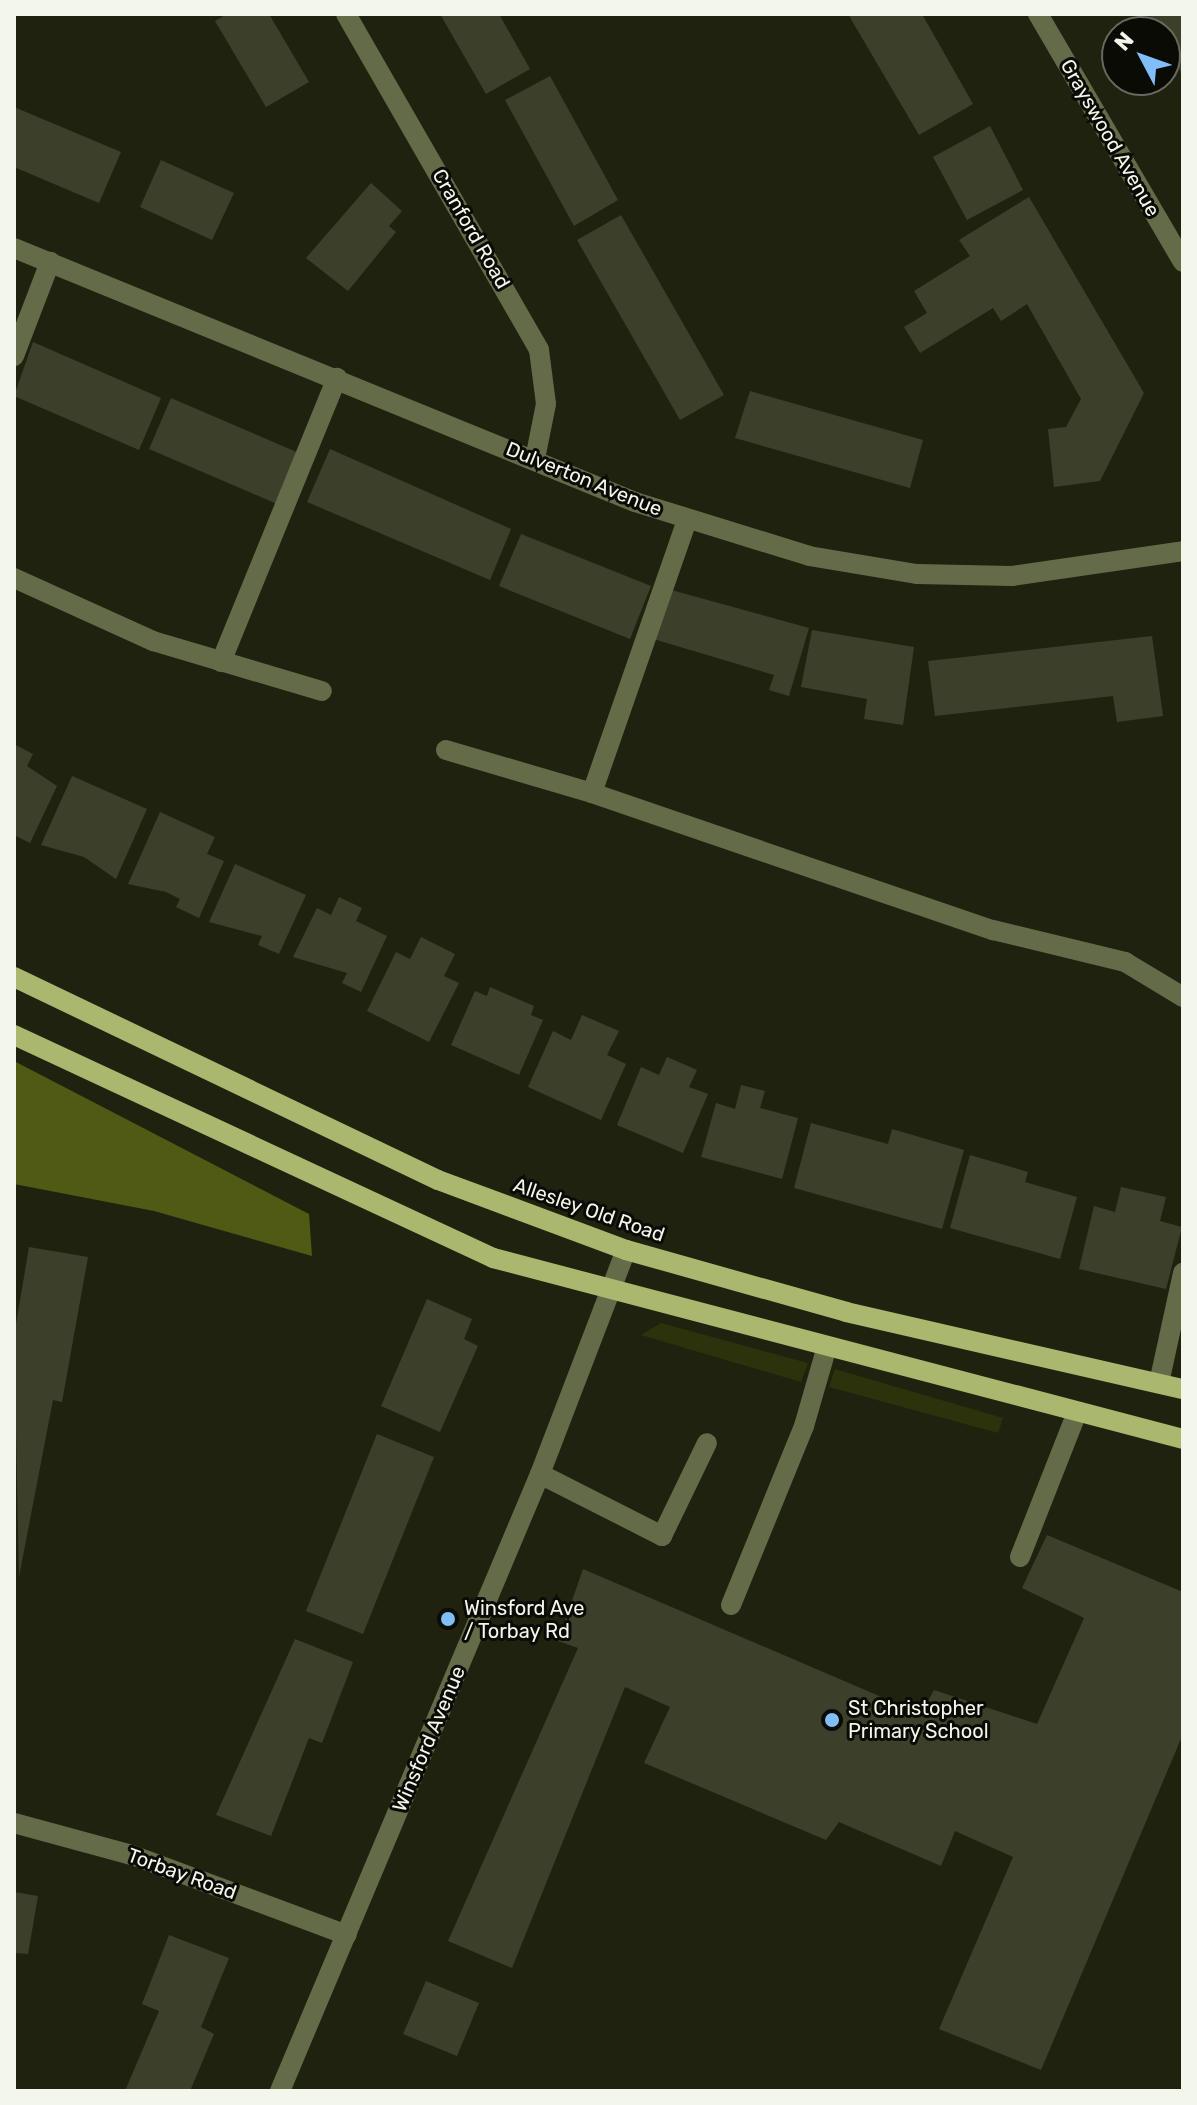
<!DOCTYPE html>
<html>
<head>
<meta charset="utf-8">
<style>
	body { margin:0 }
	#map { position:relative; width:1197px; height:2105px; overflow:hidden; background:#1f220f; font-family:Rubik,sans-serif }
	div>[style] { position:absolute }
	.green>* { inset:0; background:#2c320b }
	.forest>* { inset:0; background:#505a14 }
	.building>* { inset:0; background:#3c402b }
	.minor>* { height:20px; margin:-10px; padding:0 10px; transform-origin:10px; border-radius:10px; background:#646b49 }
	.major>* { height:20px; margin:-10px; padding:0 10px; transform-origin:10px; border-radius:10px; background:#aab76e }
	.dots>* { width:22px; height:22px; translate:-50% -50%; box-sizing:border-box; border:4px solid #090b04; border-radius:50% }
	span { translate:-50% -50%; white-space:nowrap; text-align:center; line-height:1.15; -webkit-text-stroke:6px #090b04; paint-order:stroke }
	.street-label { font-size:20px; color:#f3f6ea }
	.poi-label { font-size:20px; color:#f3f6ea }
	.left { translate:0 -50%; text-align:left }
	.frame { position:absolute; inset:0; border:16px solid #f3f6ea; pointer-events:none }
	.north { position:absolute; left:1101px; top:16px; width:80px; height:80px; box-sizing:border-box; background:#090b04; border:2px solid #676960; border-radius:50%; rotate:311deg; font-size:22px; font-weight:700; line-height:32px; text-align:center; color:#f3f6ea }
	.north::after { content:''; display:block; margin:auto; width:28px; height:36px; background:#80bdfa; clip-path:polygon(50% 0,100% 100%,50% 72%,0 100%) }
</style>
</head>
<body>
<div id="map">
	<div class="green">
		<div style="clip-path:polygon(661px 1323px,808px 1363px,801px 1382px,641px 1335px)"></div>
		<div style="clip-path:polygon(835px 1369px,1003px 1418px,998px 1433px,829px 1387px)"></div>
	</div>
	<div class="forest">
		<div style="clip-path:polygon(14px 1061px,309px 1214px,312px 1256px,154px 1211px,14px 1184px)"></div>
	</div>
	<div class="building">
		<div style="clip-path:polygon(227px 14px,269px 14px,309px 82px,266px 107px,215px 21px)"></div>
		<div style="clip-path:polygon(440px 14px,499px 14px,530px 69px,486px 94px)"></div>
		<div style="clip-path:polygon(848px 14px,922px 14px,973px 104px,919px 135px)"></div>
		<div style="clip-path:polygon(1148px 14px,1183px 14px,1183px 78px,1165px 32px)"></div>
		<div style="clip-path:polygon(550px 76px,618px 200px,574px 226px,505px 100px)"></div>
		<div style="clip-path:polygon(14px 107px,121px 152px,99px 203px,14px 167px)"></div>
		<div style="clip-path:polygon(990px 126px,1023px 190px,967px 220px,933px 157px)"></div>
		<div style="clip-path:polygon(161px 160px,234px 193px,212px 240px,140px 207px)"></div>
		<div style="clip-path:polygon(371px 183px,402px 211px,389px 226px,396px 232px,348px 291px,306px 258px)"></div>
		<div style="clip-path:polygon(1029px 197px,1144px 393px,1100px 481px,1054px 487px,1048px 429px,1066px 427px,1081px 399px,1027px 304px,1001px 321px,993px 308px,920px 353px,904px 327px,927px 313px,914px 291px,970px 256px,959px 240px)"></div>
		<div style="clip-path:polygon(621px 215px,724px 395px,680px 420px,577px 240px)"></div>
		<div style="clip-path:polygon(33px 342px,161px 398px,139px 450px,14px 396px)"></div>
		<div style="clip-path:polygon(750px 391px,923px 440px,910px 488px,735px 438px)"></div>
		<div style="clip-path:polygon(171px 398px,299px 453px,277px 504px,149px 449px)"></div>
		<div style="clip-path:polygon(330px 449px,511px 529px,490px 580px,307px 502px)"></div>
		<div style="clip-path:polygon(521px 534px,651px 586px,630px 639px,499px 586px)"></div>
		<div style="clip-path:polygon(664px 588px,809px 628px,789px 696px,769px 690px,774px 675px,650px 638px)"></div>
		<div style="clip-path:polygon(812px 630px,914px 647px,903px 725px,864px 719px,867px 699px,801px 687px)"></div>
		<div style="clip-path:polygon(1152px 636px,1163px 716px,1117px 722px,1113px 696px,935px 716px,928px 661px)"></div>
		<div style="clip-path:polygon(14px 744px,33px 754px,27px 766px,57px 786px,30px 843px,14px 835px)"></div>
		<div style="clip-path:polygon(72px 776px,147px 809px,116px 879px,84px 857px,41px 845px)"></div>
		<div style="clip-path:polygon(160px 812px,215px 837px,207px 854px,224px 861px,199px 918px,176px 907px,180px 899px,166px 892px,128px 884px)"></div>
		<div style="clip-path:polygon(235px 864px,306px 895px,279px 954px,258px 945px,262px 936px,209px 922px)"></div>
		<div style="clip-path:polygon(339px 897px,362px 908px,356px 921px,387px 936px,361px 992px,342px 983px,347px 973px,293px 957px,317px 908px,331px 915px)"></div>
		<div style="clip-path:polygon(421px 937px,455px 954px,444px 976px,459px 983px,429px 1042px,367px 1011px,396px 952px,410px 959px)"></div>
		<div style="clip-path:polygon(490px 987px,534px 1006px,531px 1015px,543px 1020px,519px 1075px,451px 1045px,475px 991px,487px 996px)"></div>
		<div style="clip-path:polygon(582px 1015px,619px 1031px,607px 1055px,626px 1064px,601px 1120px,528px 1087px,553px 1031px,571px 1040px)"></div>
		<div style="clip-path:polygon(667px 1057px,697px 1070px,689px 1087px,708px 1094px,683px 1153px,617px 1125px,641px 1067px,659px 1075px)"></div>
		<div style="clip-path:polygon(741px 1085px,765px 1091px,760px 1108px,798px 1118px,782px 1179px,701px 1157px,716px 1103px,735px 1109px)"></div>
		<div style="clip-path:polygon(811px 1123px,888px 1144px,892px 1129px,964px 1150px,942px 1229px,794px 1188px)"></div>
		<div style="clip-path:polygon(970px 1155px,1028px 1172px,1025px 1182px,1077px 1197px,1060px 1259px,950px 1228px)"></div>
		<div style="clip-path:polygon(1121px 1187px,1166px 1197px,1160px 1221px,1182px 1227px,1166px 1289px,1079px 1269px,1094px 1206px,1115px 1212px)"></div>
		<div style="clip-path:polygon(29px 1247px,88px 1257px,62px 1402px,53px 1400px,19px 1577px,14px 1336px)"></div>
		<div style="clip-path:polygon(427px 1299px,472px 1319px,464px 1339px,478px 1346px,440px 1432px,381px 1406px)"></div>
		<div style="clip-path:polygon(377px 1434px,434px 1457px,363px 1634px,306px 1611px)"></div>
		<div style="clip-path:polygon(1047px 1535px,1183px 1592px,1183px 1734px,1041px 2070px,939px 2029px,1013px 1857px,955px 1831px,941px 1866px,839px 1822px,826px 1840px,644px 1763px,670px 1707px,625px 1687px,512px 1968px,448px 1941px,578px 1648px,558px 1641px,583px 1569px,921px 1714px,934px 1690px,1037px 1724px,1084px 1618px,1022px 1588px)"></div>
		<div style="clip-path:polygon(295px 1639px,353px 1662px,322px 1743px,309px 1738px,271px 1836px,216px 1815px)"></div>
		<div style="clip-path:polygon(14px 1892px,38px 1896px,28px 1954px,14px 1953px)"></div>
		<div style="clip-path:polygon(169px 1935px,229px 1958px,201px 2027px,214px 2034px,190px 2091px,125px 2091px,159px 2011px,142px 2004px)"></div>
		<div style="clip-path:polygon(426px 1981px,479px 2003px,457px 2056px,403px 2034px)"></div>
	</div>
	<div class="minor">
		<div style="left:346px;top:14px;width:387px;rotate:60.1deg"></div>
		<div style="left:539px;top:350px;width:54px;rotate:82.6deg"></div>
		<div style="left:546px;top:404px;width:56px;rotate:101.3deg"></div>
		<div style="left:1038px;top:14px;width:287px;rotate:59.7deg"></div>
		<div style="left:14px;top:248px;width:671px;rotate:22.25deg"></div>
		<div style="left:635px;top:502px;width:182px;rotate:17.2deg"></div>
		<div style="left:809px;top:556px;width:109px;rotate:9.5deg"></div>
		<div style="left:917px;top:574px;width:95px;rotate:1.2deg"></div>
		<div style="left:1012px;top:576px;width:173px;rotate:-8.3deg"></div>
		<div style="left:14px;top:356px;width:101px;rotate:-69deg"></div>
		<div style="left:14px;top:578px;width:153px;rotate:24.4deg"></div>
		<div style="left:153px;top:641px;width:176px;rotate:16.5deg"></div>
		<div style="left:221px;top:662px;width:307px;rotate:-67.8deg"></div>
		<div style="left:446px;top:750px;width:152px;rotate:16.4deg"></div>
		<div style="left:592px;top:793px;width:289px;rotate:-70.8deg"></div>
		<div style="left:592px;top:793px;width:424px;rotate:18.9deg"></div>
		<div style="left:993px;top:930px;width:136px;rotate:13.6deg"></div>
		<div style="left:1125px;top:962px;width:68px;rotate:31.1deg"></div>
		<div style="left:1159px;top:1383px;width:113px;rotate:-77.7deg"></div>
		<div style="left:540px;top:1474px;width:137px;rotate:26.9deg"></div>
		<div style="left:662px;top:1536px;width:103px;rotate:-64.2deg"></div>
		<div style="left:1020px;top:1557px;width:153px;rotate:-68.5deg"></div>
		<div style="left:731px;top:1605px;width:193px;rotate:-67.8deg"></div>
		<div style="left:804px;top:1426px;width:79px;rotate:-73.9deg"></div>
		<div style="left:14px;top:1823px;width:122px;rotate:15.2deg"></div>
		<div style="left:132px;top:1855px;width:229px;rotate:20.4deg"></div>
		<div style="left:280px;top:2091px;width:670px;rotate:-67.15deg"></div>
		<div style="left:540px;top:1474px;width:240px;rotate:-69deg"></div>
	</div>
	<div class="major">
		<div style="left:14px;top:977px;width:470px;rotate:25.6deg"></div>
		<div style="left:438px;top:1180px;width:201px;rotate:20.4deg"></div>
		<div style="left:626px;top:1250px;width:229px;rotate:15.7deg"></div>
		<div style="left:846px;top:1312px;width:346px;rotate:12.9deg"></div>
		<div style="left:14px;top:1035px;width:528px;rotate:24.96deg"></div>
		<div style="left:493px;top:1258px;width:713px;rotate:14.7deg"></div>
	</div>
	<div class="dots">
		<div style="left:448px;top:1619px;background:#80bdfa"></div>
		<div style="left:832px;top:1720px;background:#80bdfa"></div>
	</div>
	<div class="street-label">
		<span style="left:1110px;top:138px;rotate:60deg">Grayswood Avenue</span>
		<span style="left:471px;top:229px;rotate:60deg">Cranford Road</span>
		<span style="left:584px;top:479px;rotate:22deg">Dulverton Avenue</span>
		<span style="left:589px;top:1210px;rotate:19deg">Allesley Old Road</span>
		<span style="left:429px;top:1739px;rotate:-67deg">Winsford Avenue</span>
		<span style="left:182px;top:1874px;rotate:20deg">Torbay Road</span>
	</div>
	<div class="poi-label">
		<span class="left" style="left:464px;top:1620px">Winsford Ave<br>/ Torbay Rd</span>
		<span class="left" style="left:848px;top:1720px">St Christopher<br>Primary School</span>
	</div>
	<div class="frame"></div>
	<div class="north">N</div>
</div>
</body>
</html>
